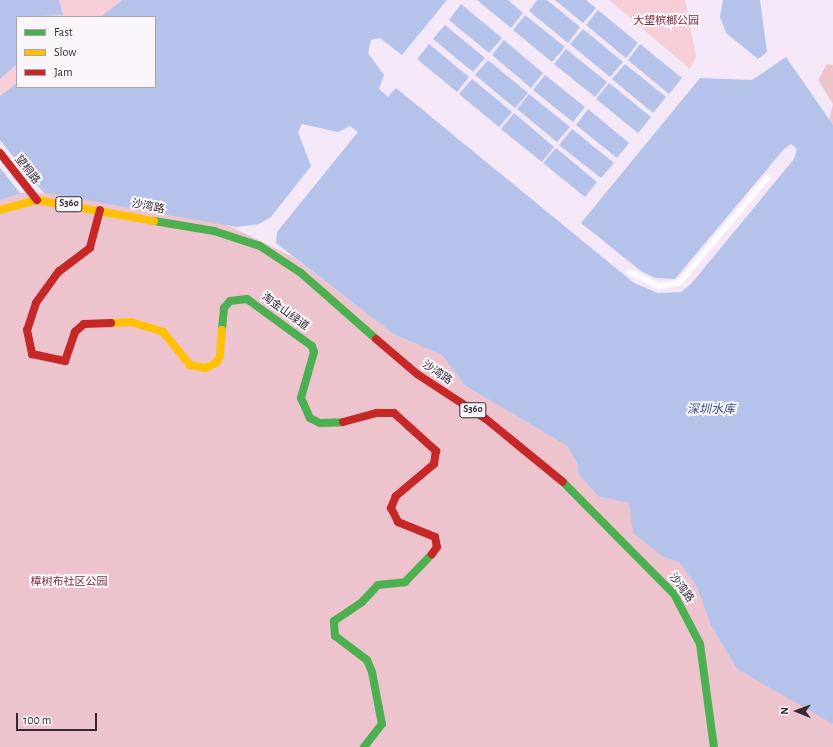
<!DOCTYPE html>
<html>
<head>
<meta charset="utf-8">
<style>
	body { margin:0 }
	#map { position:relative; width:833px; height:747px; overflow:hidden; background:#f4e7f7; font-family:"Alegreya Sans","Noto Sans SC",sans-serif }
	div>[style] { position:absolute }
	.green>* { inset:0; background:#f6ced7 }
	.forest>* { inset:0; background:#edc3cd }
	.water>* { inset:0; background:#b5c2e9 }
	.pier>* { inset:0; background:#f4e7f7 }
	.street>* { height:6px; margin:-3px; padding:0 3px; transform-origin:3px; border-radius:3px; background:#fdfbfe }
	.fast>* { height:8px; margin:-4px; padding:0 4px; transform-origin:4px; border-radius:4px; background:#4caf50 }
	.slow>* { height:8px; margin:-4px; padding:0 4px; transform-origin:4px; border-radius:4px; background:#ffc107 }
	.jam>* { height:8px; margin:-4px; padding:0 4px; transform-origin:4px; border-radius:4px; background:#c62828 }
	span { translate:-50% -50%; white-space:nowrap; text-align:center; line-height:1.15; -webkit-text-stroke:4px #faf5fb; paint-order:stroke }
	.shield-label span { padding:1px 3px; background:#faf5fb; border:1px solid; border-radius:3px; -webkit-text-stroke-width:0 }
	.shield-label { font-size:10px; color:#332a35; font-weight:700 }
	.park-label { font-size:11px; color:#7c303a }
	.street-label { font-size:11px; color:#332a35 }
	.water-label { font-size:12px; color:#324d8a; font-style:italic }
	.legend { position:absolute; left:16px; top:16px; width:140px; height:72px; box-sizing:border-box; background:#faf5fb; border:1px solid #aaa4ac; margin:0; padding:5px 7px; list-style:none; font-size:12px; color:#332a35 }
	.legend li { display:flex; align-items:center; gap:8px; height:20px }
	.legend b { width:20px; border:1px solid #aaa4ac }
	.north { position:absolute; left:777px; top:691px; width:40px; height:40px; -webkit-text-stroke:3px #faf5fb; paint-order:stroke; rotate:271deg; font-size:11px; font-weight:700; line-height:16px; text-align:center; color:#332a35 }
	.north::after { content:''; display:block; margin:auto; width:14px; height:18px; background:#332a35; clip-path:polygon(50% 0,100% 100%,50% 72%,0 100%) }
	.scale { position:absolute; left:16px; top:713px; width:81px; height:18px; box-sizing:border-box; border:2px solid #332a35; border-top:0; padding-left:5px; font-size:12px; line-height:14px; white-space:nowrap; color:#332a35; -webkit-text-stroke:3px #faf5fb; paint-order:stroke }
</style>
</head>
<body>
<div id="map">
	<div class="green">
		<div style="clip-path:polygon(0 0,123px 0,102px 17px,17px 17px,17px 85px,0 99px)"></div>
		<div style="clip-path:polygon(609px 0,685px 0,696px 57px,690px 69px)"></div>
	</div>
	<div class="forest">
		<div style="clip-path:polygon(827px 64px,833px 65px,833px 125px,829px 120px,833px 104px,818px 80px)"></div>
		<div style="clip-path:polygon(46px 193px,223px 223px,293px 257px,393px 334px,442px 355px,464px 385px,567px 446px,578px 465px,578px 474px,599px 497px,629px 503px,663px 557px,679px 562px,697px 587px,710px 624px,737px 669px,829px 720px,833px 724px,833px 747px,0 747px,0 200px,19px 194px)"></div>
	</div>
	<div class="water">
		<div style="clip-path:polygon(0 0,59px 0,63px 15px,17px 17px,17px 64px,0 79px)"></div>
		<div style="clip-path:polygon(122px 0,447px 0,402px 55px,380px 38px,371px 40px,368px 53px,384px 75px,379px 89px,388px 97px,396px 88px,634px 283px,658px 293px,681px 292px,691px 284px,794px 159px,797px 149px,791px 144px,784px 149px,675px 279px,655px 278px,641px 271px,581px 223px,700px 78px,752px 80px,786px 57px,833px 125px,833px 724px,737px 669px,710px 624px,697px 587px,679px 562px,663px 557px,633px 533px,629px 503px,599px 497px,578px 474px,578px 465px,567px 446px,464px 385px,442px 355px,393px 334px,276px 243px,277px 232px,358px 132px,350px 126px,338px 132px,302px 124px,298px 132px,311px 166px,271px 217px,259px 224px,237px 227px,46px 193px,19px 194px,0 200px,0 96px,17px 83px,17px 87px,155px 87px,155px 17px,101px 17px)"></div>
		<div style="clip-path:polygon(477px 0,508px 0,523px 13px,511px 28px)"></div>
		<div style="clip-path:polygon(537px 0,547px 0,580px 27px,568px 43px,529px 11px)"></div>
		<div style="clip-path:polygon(555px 0,586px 0,596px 8px,583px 23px)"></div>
		<div style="clip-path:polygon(723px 0,760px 0,767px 52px,758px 59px,726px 33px,720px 17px)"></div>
		<div style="clip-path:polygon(461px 4px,502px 38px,489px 53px,449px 20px)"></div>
		<div style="clip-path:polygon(598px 10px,638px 43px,626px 58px,586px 25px)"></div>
		<div style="clip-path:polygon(525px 15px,565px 47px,552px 62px,513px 30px)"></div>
		<div style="clip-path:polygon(445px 25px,485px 58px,473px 72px,433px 39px)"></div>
		<div style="clip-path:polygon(583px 29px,623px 62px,610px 77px,570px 44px)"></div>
		<div style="clip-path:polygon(504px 40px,543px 73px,531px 88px,492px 55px)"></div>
		<div style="clip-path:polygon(429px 44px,469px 77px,457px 92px,417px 59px)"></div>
		<div style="clip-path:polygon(640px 44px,682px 78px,669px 94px,628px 60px)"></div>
		<div style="clip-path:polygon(566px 49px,607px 82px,595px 97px,554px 64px)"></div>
		<div style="clip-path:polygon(488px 60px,528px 93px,515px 108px,475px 75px)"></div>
		<div style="clip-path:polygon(625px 64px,666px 97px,653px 113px,612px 79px)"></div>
		<div style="clip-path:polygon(545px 75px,585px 107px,573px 122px,533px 90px)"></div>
		<div style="clip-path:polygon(472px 79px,512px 112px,499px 127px,459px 94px)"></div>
		<div style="clip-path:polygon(609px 83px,651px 117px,638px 133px,596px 99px)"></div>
		<div style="clip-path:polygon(529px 94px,570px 127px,557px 142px,517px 109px)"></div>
		<div style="clip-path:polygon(588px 109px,629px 143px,617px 158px,576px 125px)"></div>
		<div style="clip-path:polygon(514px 113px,554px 147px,542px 162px,501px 129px)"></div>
		<div style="clip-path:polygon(572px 129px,614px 163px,601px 178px,559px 145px)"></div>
		<div style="clip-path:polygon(556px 148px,597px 182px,585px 197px,543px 163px)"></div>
	</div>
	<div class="pier">
		<div style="clip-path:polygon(0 140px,23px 169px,44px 193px,20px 193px,0 168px)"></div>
	</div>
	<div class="street">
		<div style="left:630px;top:272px;width:32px;rotate:26deg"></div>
		<div style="left:659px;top:286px;width:20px;rotate:-9deg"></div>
		<div style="left:679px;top:283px;width:138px;rotate:-50deg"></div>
	</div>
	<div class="fast">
		<div style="left:154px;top:221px;width:61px;rotate:9.5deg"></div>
		<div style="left:214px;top:231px;width:48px;rotate:18.1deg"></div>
		<div style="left:260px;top:246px;width:49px;rotate:33.4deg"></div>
		<div style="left:301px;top:273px;width:100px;rotate:41.3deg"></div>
		<div style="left:222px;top:330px;width:22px;rotate:-85deg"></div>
		<div style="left:224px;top:308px;width:9px;rotate:-49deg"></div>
		<div style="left:230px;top:301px;width:17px;rotate:-7deg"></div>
		<div style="left:247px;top:299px;width:80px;rotate:35.9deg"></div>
		<div style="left:312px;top:346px;width:6px;rotate:72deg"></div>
		<div style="left:314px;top:352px;width:48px;rotate:105.8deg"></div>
		<div style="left:301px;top:398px;width:22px;rotate:66deg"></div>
		<div style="left:310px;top:418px;width:11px;rotate:27deg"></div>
		<div style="left:320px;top:423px;width:23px;rotate:-2deg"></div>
		<div style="left:563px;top:482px;width:158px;rotate:45.3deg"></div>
		<div style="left:674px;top:594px;width:56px;rotate:62.5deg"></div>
		<div style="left:700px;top:644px;width:104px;rotate:82.3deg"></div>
		<div style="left:364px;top:747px;width:29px;rotate:-52deg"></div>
		<div style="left:382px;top:724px;width:53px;rotate:-100.9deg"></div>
		<div style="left:372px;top:672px;width:13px;rotate:-113deg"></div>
		<div style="left:367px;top:660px;width:40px;rotate:-143deg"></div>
		<div style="left:335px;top:636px;width:15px;rotate:-94deg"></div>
		<div style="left:334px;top:621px;width:34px;rotate:-34deg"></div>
		<div style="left:362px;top:602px;width:23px;rotate:-47deg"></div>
		<div style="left:378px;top:585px;width:27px;rotate:-6deg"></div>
		<div style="left:405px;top:582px;width:39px;rotate:-46deg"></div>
	</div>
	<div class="slow">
		<div style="left:0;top:210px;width:38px;rotate:-15deg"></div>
		<div style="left:37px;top:200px;width:119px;rotate:10.2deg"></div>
		<div style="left:111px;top:323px;width:20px;rotate:-3deg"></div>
		<div style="left:131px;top:322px;width:34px;rotate:17deg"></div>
		<div style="left:163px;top:332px;width:43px;rotate:50.7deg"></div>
		<div style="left:190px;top:365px;width:15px;rotate:11deg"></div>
		<div style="left:205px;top:368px;width:12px;rotate:-24deg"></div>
		<div style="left:216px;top:363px;width:8px;rotate:-60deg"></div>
		<div style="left:220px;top:356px;width:26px;rotate:-86deg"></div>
	</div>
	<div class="jam">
		<div style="left:0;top:153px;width:60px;rotate:51.8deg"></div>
		<div style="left:100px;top:210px;width:39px;rotate:105deg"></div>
		<div style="left:90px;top:248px;width:39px;rotate:143deg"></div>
		<div style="left:59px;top:271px;width:39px;rotate:126deg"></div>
		<div style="left:36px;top:303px;width:28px;rotate:108deg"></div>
		<div style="left:27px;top:330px;width:25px;rotate:78deg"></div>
		<div style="left:32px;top:354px;width:34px;rotate:12deg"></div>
		<div style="left:65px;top:361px;width:31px;rotate:-71deg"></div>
		<div style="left:75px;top:332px;width:12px;rotate:-42deg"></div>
		<div style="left:84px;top:324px;width:27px;rotate:-2deg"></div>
		<div style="left:376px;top:339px;width:54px;rotate:40.5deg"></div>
		<div style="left:417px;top:374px;width:82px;rotate:33.1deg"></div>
		<div style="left:486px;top:419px;width:99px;rotate:39.3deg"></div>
		<div style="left:343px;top:422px;width:35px;rotate:-15deg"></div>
		<div style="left:377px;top:413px;width:17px"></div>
		<div style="left:394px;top:413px;width:57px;rotate:42.1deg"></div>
		<div style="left:436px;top:451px;width:13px;rotate:99deg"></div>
		<div style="left:434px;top:464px;width:50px;rotate:139.9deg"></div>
		<div style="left:396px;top:496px;width:13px;rotate:113deg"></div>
		<div style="left:391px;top:508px;width:16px;rotate:63deg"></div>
		<div style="left:398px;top:522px;width:40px;rotate:22deg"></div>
		<div style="left:435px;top:537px;width:10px;rotate:79deg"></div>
		<div style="left:437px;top:547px;width:9px;rotate:126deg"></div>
	</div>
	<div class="shield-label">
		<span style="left:69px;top:204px">S360</span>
		<span style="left:473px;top:410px">S360</span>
	</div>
	<div class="park-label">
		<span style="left:666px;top:21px">大望槟榔公园</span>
		<span style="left:69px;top:582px">樟树布社区公园</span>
	</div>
	<div class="street-label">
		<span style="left:27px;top:170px;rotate:52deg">望桐路</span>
		<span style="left:148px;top:207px;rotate:11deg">沙湾路</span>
		<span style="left:285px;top:312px;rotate:36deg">淘金山绿道</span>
		<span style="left:437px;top:373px;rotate:34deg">沙湾路</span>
		<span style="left:681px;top:588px;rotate:53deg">沙湾路</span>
	</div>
	<div class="water-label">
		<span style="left:711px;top:410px">深圳水库</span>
	</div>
	<ul class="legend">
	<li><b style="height:5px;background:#4caf50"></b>Fast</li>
	<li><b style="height:5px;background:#ffc107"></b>Slow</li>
	<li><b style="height:5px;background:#c62828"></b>Jam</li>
	</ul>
	<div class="north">N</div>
	<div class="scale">100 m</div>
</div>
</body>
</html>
